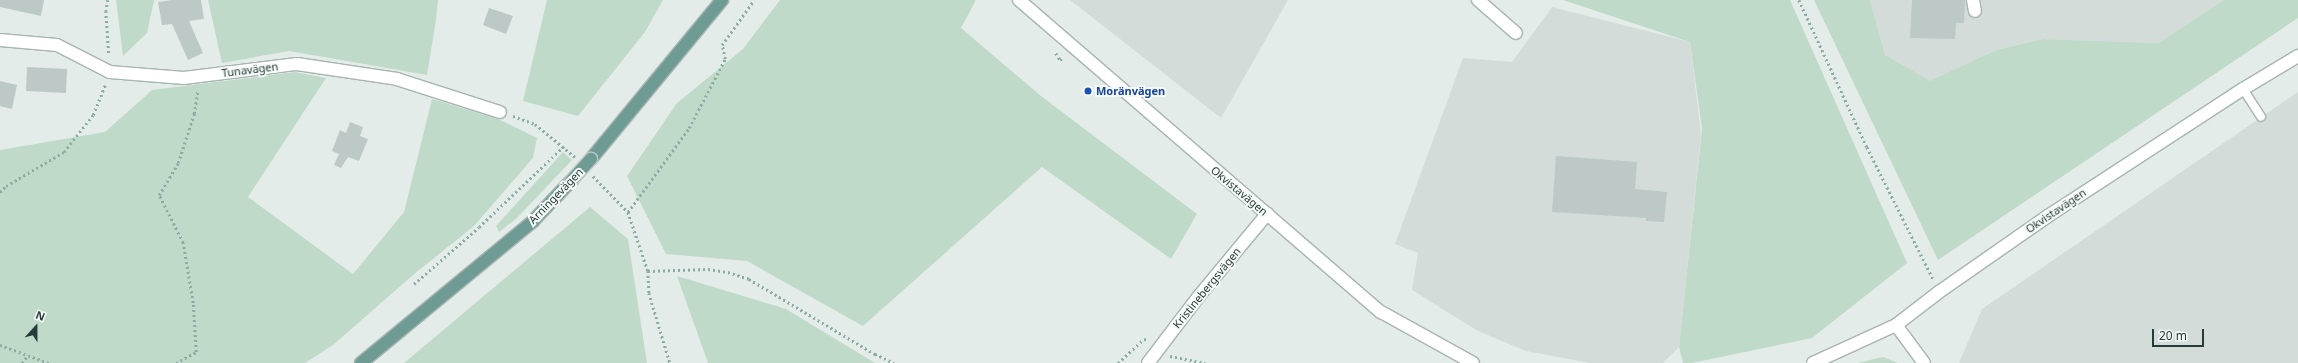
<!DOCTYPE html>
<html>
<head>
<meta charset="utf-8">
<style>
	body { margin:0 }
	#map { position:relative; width:2298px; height:363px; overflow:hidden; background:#e4ece9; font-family:"Noto Sans",sans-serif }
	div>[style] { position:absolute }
	.built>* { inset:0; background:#d3dcd8 }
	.green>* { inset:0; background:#c0daca }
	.building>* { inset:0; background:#bdc9c6 }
	.path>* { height:2.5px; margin-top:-1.25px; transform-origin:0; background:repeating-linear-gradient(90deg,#89aca4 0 2px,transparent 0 5px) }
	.roads { filter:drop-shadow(1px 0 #a7b4b0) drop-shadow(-1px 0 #a7b4b0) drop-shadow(0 1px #a7b4b0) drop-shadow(0 -1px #a7b4b0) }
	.lane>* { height:8px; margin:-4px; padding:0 4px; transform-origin:4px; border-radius:4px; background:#fff }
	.street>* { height:12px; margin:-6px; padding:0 6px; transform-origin:6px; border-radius:6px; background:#fff }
	.primary>* { height:12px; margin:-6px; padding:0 6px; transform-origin:6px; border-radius:6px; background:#6e9c95 }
	.bridges { filter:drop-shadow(1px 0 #c2c8c7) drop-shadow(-1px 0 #c2c8c7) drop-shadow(0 1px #c2c8c7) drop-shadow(0 -1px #c2c8c7) }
	.primary-bridge>* { height:12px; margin:-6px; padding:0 6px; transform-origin:6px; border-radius:6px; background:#6e9c95 }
	.dots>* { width:11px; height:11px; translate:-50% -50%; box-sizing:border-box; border:2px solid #f5f9f7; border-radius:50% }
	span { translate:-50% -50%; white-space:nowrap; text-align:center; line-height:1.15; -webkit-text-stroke:4px #f5f9f7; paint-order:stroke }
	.street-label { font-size:11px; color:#263c38 }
	.transit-label { font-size:11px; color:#164399; font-weight:700 }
	.left { translate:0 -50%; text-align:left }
	.north { position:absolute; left:16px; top:307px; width:40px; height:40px; -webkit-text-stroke:3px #f5f9f7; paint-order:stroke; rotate:21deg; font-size:11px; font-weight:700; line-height:16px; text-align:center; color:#263c38 }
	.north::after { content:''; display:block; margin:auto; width:14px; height:18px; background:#263c38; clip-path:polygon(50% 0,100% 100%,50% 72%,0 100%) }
	.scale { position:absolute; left:2152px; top:329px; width:52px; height:18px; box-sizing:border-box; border:2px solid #263c38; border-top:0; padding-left:5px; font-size:12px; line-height:14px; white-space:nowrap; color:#263c38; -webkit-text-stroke:3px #f5f9f7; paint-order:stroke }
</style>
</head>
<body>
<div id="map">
	<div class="built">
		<div style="clip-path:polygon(1070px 0,1288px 0,1221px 118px)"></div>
		<div style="clip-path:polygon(1870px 0,2224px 0,2158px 43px,2043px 39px,1996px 50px,1930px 82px,1885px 55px)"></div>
		<div style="clip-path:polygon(1552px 7px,1690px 42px,1701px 134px,1679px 347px,1663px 363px,1590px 363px,1526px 351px,1478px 331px,1412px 290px,1418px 253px,1395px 244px,1463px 58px,1512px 62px)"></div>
		<div style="clip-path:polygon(2298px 92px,2298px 363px,1959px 363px,1982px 309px)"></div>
	</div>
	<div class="green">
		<div style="clip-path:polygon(116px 0,154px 0,147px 33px,123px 56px)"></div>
		<div style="clip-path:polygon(208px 0,438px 0,436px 20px,427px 75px,289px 51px,222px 63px)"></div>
		<div style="clip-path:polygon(547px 0,663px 0,645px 32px,578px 116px,523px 101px)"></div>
		<div style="clip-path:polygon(780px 0,976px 0,961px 28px,1041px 96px,1197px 214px,1171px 259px,1042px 167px,863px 326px,747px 261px,666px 254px,627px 176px,677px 103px,743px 49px)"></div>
		<div style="clip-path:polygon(1563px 0,1790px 0,1907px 263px,1812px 338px,1692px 363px,1683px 363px,1679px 347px,1702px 129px,1690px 42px)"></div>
		<div style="clip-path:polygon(1814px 0,1870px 0,1885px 55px,1930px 81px,1996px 50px,2043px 39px,2158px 43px,2224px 0,2298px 0,2298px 18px,1938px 260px)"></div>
		<div style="clip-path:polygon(295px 72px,326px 78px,248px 197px,353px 274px,404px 212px,432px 99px,498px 119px,537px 138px,533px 158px,474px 226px,413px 275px,333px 345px,305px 363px,0 363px,0 150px,105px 132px,152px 90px)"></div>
		<div style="clip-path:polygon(563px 152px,572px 160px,516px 219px,499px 232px,496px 226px)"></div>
		<div style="clip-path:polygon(590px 207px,628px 239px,647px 363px,404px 363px)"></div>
		<div style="clip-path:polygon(677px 276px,786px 309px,875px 363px,708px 363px)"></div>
		<div style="clip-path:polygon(1883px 357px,1898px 363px,1857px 363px)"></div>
	</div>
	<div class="building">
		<div style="clip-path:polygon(0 0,44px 0,41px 16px,0 7px)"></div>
		<div style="clip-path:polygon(172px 0,201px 0,204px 19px,189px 21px,203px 53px,188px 60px,172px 24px,162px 25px,158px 2px)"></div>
		<div style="clip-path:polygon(1912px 0,1965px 0,1964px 23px,1956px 23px,1955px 39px,1910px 38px)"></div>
		<div style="clip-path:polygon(489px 8px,513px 16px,506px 34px,483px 25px)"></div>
		<div style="clip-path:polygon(27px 67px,67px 69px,66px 93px,26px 91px)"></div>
		<div style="clip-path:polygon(0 81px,17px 85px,12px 109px,0 106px)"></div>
		<div style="clip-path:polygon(350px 122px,363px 127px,360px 136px,368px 139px,359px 161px,348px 157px,341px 168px,334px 165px,339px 154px,332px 151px,340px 130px,346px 133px)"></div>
		<div style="clip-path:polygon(1556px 156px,1637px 162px,1635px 189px,1667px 192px,1664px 222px,1646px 221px,1646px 218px,1552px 212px)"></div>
	</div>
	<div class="path">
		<div style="left:108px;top:0;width:11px;rotate:100deg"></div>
		<div style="left:106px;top:11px;width:44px;rotate:86.1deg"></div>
		<div style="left:1799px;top:0;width:162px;rotate:65.2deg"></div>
		<div style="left:1867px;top:147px;width:148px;rotate:63.4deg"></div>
		<div style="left:1056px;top:53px;width:8px;rotate:60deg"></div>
		<div style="left:1060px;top:60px;width:4px;rotate:-45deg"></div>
		<div style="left:513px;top:116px;width:23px;rotate:20deg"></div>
		<div style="left:535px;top:124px;width:52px;rotate:39.5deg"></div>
		<div style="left:593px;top:176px;width:50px;rotate:45.8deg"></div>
		<div style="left:628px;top:212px;width:62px;rotate:71.3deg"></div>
		<div style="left:648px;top:271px;width:60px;rotate:-1.9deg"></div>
		<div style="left:708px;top:269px;width:20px;rotate:9deg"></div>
		<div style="left:728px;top:272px;width:22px;rotate:18deg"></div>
		<div style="left:749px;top:279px;width:147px;rotate:30.8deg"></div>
		<div style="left:875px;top:354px;width:21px;rotate:25deg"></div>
		<div style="left:0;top:192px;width:8px;rotate:-45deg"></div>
		<div style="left:6px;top:186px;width:67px;rotate:-30.4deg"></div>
		<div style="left:64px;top:152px;width:47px;rotate:-51.9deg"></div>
		<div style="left:93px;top:115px;width:32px;rotate:-68deg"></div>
		<div style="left:628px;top:212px;width:104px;rotate:-54deg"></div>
		<div style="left:689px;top:128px;width:78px;rotate:-62.4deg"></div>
		<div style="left:725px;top:59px;width:14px;rotate:-102deg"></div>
		<div style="left:722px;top:45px;width:55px;rotate:-54.6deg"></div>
		<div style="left:648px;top:271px;width:22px;rotate:87deg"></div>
		<div style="left:649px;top:293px;width:73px;rotate:73.3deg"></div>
		<div style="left:414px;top:284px;width:86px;rotate:-41.2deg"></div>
		<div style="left:479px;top:227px;width:117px;rotate:-43.6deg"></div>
		<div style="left:0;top:345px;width:52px;rotate:20.2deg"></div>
		<div style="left:1170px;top:356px;width:36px;rotate:11deg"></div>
		<div style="left:22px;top:363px;width:10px;rotate:-53deg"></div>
		<div style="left:176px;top:363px;width:23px;rotate:-29deg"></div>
		<div style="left:196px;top:352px;width:49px;rotate:-93.5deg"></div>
		<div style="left:193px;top:303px;width:61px;rotate:-99.5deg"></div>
		<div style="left:183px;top:243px;width:54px;rotate:-116.6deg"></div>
		<div style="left:159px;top:195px;width:37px;rotate:-59deg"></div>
		<div style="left:178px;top:163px;width:52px;rotate:-71.9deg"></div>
		<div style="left:194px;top:114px;width:24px;rotate:-81deg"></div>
		<div style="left:1118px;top:363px;width:35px;rotate:-43deg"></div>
		<div style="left:1144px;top:339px;width:3px;rotate:18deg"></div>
	</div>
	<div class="roads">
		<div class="lane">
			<div style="left:2243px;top:89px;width:33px;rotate:57deg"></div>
		</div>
		<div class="street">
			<div style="left:1019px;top:0;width:478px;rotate:40.8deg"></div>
			<div style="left:1381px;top:312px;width:105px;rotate:29deg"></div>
			<div style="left:1478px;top:0;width:50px;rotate:41deg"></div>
			<div style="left:1973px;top:0;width:11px;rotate:80deg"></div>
			<div style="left:0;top:40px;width:57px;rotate:5deg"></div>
			<div style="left:57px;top:45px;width:59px;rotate:27deg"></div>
			<div style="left:110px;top:72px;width:74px;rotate:4.6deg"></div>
			<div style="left:184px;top:78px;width:114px;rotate:-7.1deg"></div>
			<div style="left:297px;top:64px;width:101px;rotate:8.5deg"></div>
			<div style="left:397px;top:79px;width:108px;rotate:17.8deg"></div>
			<div style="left:1896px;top:325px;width:47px;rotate:53.6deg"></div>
			<div style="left:1148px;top:363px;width:84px;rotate:-52.7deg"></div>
			<div style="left:1199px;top:296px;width:107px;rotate:-50.3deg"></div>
			<div style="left:1813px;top:363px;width:91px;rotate:-24.6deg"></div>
			<div style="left:1896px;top:325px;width:54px;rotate:-37.5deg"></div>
			<div style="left:1939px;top:292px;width:133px;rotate:-34.9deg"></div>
			<div style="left:2048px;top:216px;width:233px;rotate:-33.1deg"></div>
			<div style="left:2243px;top:89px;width:64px;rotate:-31deg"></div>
		</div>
		<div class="primary">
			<div style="left:591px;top:159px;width:206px;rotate:-50.5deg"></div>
			<div style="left:361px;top:363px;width:223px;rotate:-39.5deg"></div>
			<div style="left:533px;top:221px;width:55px;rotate:-46.5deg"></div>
		</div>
	</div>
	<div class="bridges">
		<div class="primary-bridge">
			<div style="left:571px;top:181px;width:30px;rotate:-48deg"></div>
		</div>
	</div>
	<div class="dots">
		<div style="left:1088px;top:91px;background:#1a4fb4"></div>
	</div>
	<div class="street-label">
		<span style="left:250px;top:70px;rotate:-7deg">Tunavägen</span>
		<span style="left:1239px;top:191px;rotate:40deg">Okvistavägen</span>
		<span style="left:556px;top:196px;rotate:-46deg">Arningevägen</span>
		<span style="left:2056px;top:211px;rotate:-34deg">Okvistavägen</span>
		<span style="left:1207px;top:288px;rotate:-51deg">Kristinebergsvägen</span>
	</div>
	<div class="transit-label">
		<span class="left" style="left:1096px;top:91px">Moränvägen</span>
	</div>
	<div class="north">N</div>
	<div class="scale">20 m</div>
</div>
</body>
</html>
